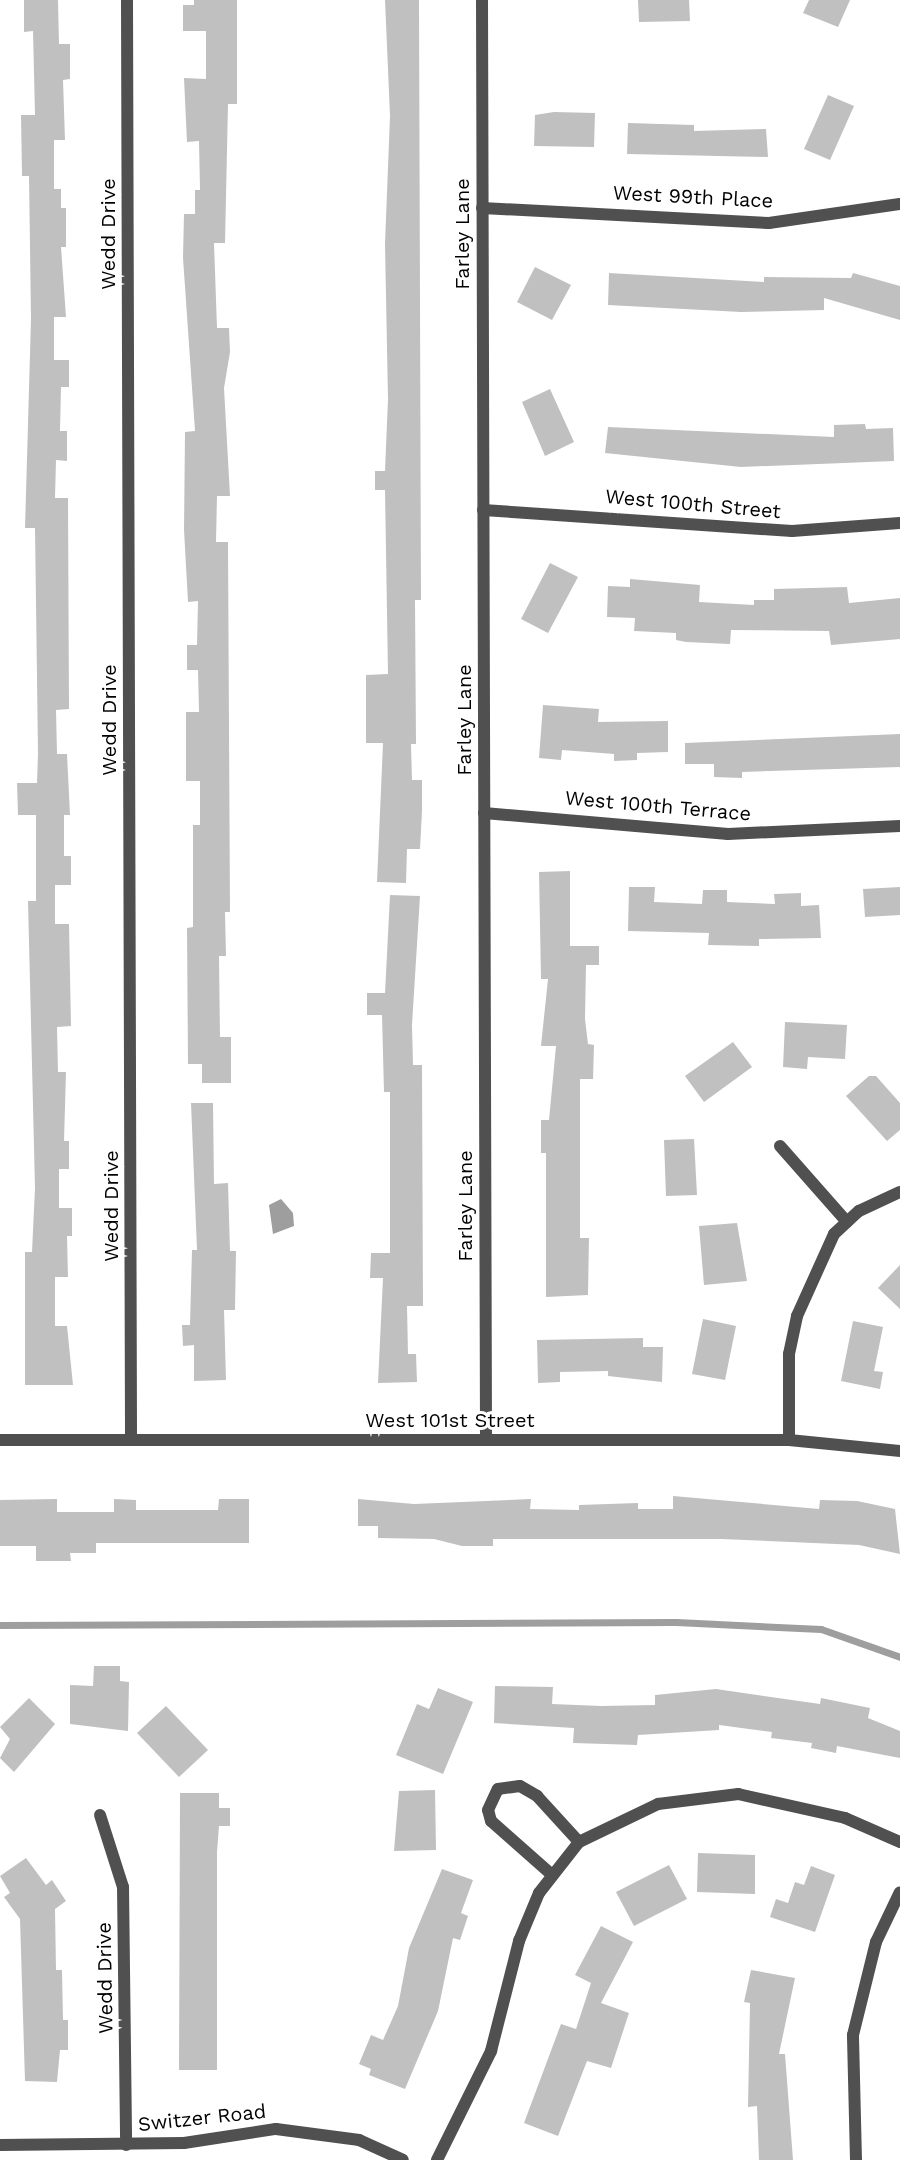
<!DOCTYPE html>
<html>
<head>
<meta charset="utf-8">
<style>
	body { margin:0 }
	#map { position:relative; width:900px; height:2160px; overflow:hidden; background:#fff; font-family:"Work Sans",sans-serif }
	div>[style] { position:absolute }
	.water>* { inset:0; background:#9e9e9e }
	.stream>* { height:7px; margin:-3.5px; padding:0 3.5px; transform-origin:3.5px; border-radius:3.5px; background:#9e9e9e }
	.building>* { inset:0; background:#c0c0c0 }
	.street>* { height:12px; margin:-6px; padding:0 6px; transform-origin:6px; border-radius:6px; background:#505050 }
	span { translate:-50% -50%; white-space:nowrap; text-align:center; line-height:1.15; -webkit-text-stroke:6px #fff; paint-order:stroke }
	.street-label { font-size:20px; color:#000 }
</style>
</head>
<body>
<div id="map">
	<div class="water">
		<div style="clip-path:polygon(281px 1199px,293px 1213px,294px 1226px,273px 1234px,269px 1205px)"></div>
	</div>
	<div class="stream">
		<div style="left:0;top:1625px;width:676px;rotate:-0.25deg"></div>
		<div style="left:676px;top:1622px;width:145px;rotate:2.8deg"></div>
		<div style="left:821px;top:1629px;width:84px;rotate:19.5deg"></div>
	</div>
	<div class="building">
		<div style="clip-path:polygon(24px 0,58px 0,59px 44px,70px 44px,70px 79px,63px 80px,65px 140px,54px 140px,54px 189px,61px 189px,61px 208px,66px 208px,66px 247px,61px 247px,66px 317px,54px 317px,54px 360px,69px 360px,69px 387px,61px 387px,60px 431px,67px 431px,67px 461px,56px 460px,55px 498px,68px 498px,69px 709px,56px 710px,57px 754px,67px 754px,70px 815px,64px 815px,64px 856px,71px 856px,71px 885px,55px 885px,55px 924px,69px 924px,71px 1026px,57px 1027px,58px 1072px,66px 1072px,64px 1141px,69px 1141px,69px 1169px,59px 1169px,59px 1208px,72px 1208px,72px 1236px,67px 1236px,68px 1277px,55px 1277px,55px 1326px,67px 1326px,73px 1385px,25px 1385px,25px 1252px,32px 1252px,35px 1188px,28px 901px,36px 901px,36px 815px,18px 815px,17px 783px,37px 783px,38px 754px,35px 528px,25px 528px,31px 319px,29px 176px,22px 176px,21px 115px,35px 115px,33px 31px,24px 32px)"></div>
		<div style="clip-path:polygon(194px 0,237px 0,237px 104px,228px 104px,225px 243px,214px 243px,217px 328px,229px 328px,230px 352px,224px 388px,230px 496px,217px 496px,216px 542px,228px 542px,230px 912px,225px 912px,226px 956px,219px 956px,220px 1037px,231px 1037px,231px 1083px,202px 1083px,202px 1064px,188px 1064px,187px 928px,193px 927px,193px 825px,200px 825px,200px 781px,186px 781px,186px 712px,199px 712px,198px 670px,187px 670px,187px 645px,197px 645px,198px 601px,188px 602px,184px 530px,185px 432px,195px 431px,183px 258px,184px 214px,195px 214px,195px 190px,200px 190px,199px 141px,187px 142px,184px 78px,206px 79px,206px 31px,183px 31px,183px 5px,194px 5px)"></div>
		<div style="clip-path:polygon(385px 0,419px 0,421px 600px,415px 600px,416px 744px,411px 744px,412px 780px,422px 780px,422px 811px,420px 849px,407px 849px,406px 883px,377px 882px,383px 743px,366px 743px,366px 675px,388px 674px,385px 490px,375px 490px,375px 471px,385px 471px,388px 399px,385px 244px,390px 116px)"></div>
		<div style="clip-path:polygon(638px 0,689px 0,690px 21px,639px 22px)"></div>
		<div style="clip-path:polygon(809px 0,850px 0,838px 27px,803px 13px)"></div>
		<div style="clip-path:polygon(828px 95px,854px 106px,830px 160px,804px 149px)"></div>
		<div style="clip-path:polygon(554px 112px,595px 113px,594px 147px,534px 146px,535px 115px)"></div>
		<div style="clip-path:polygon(628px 123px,694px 125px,694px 131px,766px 129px,768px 157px,627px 154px)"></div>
		<div style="clip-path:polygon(535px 267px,571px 285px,552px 320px,517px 302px)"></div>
		<div style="clip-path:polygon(609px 273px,764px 282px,764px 277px,851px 278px,853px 273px,900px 286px,900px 320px,824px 298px,824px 310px,741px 312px,608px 305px)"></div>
		<div style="clip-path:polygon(550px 389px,574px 442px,545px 456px,522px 402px)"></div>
		<div style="clip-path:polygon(865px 424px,866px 429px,893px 428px,894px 461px,741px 467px,605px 453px,608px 427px,834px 437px,834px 425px)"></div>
		<div style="clip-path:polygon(550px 563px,578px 577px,548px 633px,521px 619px)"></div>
		<div style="clip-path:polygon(630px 579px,700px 585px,699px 602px,754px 605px,754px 600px,774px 600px,774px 589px,847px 587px,849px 603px,900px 598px,900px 639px,831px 645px,829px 631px,731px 630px,730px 644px,686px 642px,676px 640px,676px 633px,634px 631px,635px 618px,607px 617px,608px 586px,630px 587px)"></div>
		<div style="clip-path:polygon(543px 705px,599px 709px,598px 722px,668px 721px,668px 752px,637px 753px,637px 760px,614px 761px,614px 754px,562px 750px,561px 760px,539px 758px)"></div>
		<div style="clip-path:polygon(900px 734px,900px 767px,742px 772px,742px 778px,714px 777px,714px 764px,685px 764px,685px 743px)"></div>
		<div style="clip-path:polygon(570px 871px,570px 946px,599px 946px,599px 965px,586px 965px,585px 1019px,588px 1044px,594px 1045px,593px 1079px,580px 1079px,580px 1238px,589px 1238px,588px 1295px,546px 1297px,546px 1153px,541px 1153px,541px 1120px,549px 1120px,556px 1046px,541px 1046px,548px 979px,541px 979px,539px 872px)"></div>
		<div style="clip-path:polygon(629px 887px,655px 887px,654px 902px,702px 904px,703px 890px,727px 890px,727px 902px,775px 904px,774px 894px,801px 893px,801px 906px,819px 905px,821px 938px,759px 939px,759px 946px,708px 945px,709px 933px,628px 931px)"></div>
		<div style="clip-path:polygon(900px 887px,900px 915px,865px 917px,863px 889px)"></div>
		<div style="clip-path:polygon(390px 895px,420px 896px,412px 1025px,413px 1065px,422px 1065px,423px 1306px,407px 1306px,408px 1354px,416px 1354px,417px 1382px,378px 1383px,383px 1278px,370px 1278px,371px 1253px,390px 1253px,390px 1092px,384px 1092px,382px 1015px,367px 1015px,367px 993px,385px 993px)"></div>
		<div style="clip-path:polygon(785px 1022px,847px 1025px,845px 1059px,808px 1057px,807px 1069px,783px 1067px)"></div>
		<div style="clip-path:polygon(733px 1042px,752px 1067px,704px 1102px,685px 1076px)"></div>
		<div style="clip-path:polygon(869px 1076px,876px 1076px,900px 1103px,900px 1130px,887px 1141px,846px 1096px)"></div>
		<div style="clip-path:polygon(191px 1103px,213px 1103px,214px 1184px,228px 1183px,230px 1251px,236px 1251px,235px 1310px,224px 1310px,226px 1380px,194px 1381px,194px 1345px,183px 1346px,182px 1325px,190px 1325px,192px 1250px,197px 1250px)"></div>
		<div style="clip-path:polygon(694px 1139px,697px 1195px,666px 1196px,664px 1140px)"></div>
		<div style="clip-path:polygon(737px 1223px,747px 1281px,704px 1285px,699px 1226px)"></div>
		<div style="clip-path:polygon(900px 1265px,900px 1309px,878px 1288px)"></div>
		<div style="clip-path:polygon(703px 1319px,736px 1326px,725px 1380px,692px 1374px)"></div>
		<div style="clip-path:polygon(853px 1321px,883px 1327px,874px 1371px,883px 1372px,880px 1389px,841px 1381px)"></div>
		<div style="clip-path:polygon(643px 1338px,643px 1347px,663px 1347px,662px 1382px,608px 1376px,608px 1371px,560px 1372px,560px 1382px,538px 1383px,537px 1340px)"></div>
		<div style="clip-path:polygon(673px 1496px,819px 1509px,820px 1500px,857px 1501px,895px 1509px,900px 1554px,859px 1545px,721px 1539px,493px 1539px,493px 1546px,462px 1546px,434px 1539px,378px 1538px,378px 1526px,358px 1526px,358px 1499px,414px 1504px,531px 1499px,530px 1509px,579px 1510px,579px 1505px,638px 1503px,638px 1509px,673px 1509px)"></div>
		<div style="clip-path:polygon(57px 1499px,57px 1512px,114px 1512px,114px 1499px,136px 1500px,136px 1510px,218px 1510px,219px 1499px,249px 1499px,249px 1543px,96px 1543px,96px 1553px,70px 1553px,71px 1561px,36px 1561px,36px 1546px,0 1546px,0 1500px)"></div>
		<div style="clip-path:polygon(94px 1666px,120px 1666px,120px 1681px,129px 1682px,128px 1731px,70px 1724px,70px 1685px,93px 1686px)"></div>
		<div style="clip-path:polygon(495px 1686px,553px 1687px,552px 1704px,601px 1706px,655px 1705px,655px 1695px,716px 1689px,820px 1704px,821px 1698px,870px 1708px,868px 1718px,900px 1731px,900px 1758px,837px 1746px,836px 1753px,811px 1748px,812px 1743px,771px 1738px,772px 1732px,719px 1725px,719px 1730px,638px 1735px,637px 1745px,573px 1743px,574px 1728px,494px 1723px)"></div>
		<div style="clip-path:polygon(438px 1688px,473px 1702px,443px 1774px,396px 1755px,417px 1704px,429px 1709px)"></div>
		<div style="clip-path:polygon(29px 1698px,55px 1724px,14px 1772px,0 1758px,10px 1739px,0 1727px)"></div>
		<div style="clip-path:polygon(166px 1706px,208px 1750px,179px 1777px,137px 1733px)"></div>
		<div style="clip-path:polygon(435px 1790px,436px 1850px,394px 1851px,399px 1791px)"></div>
		<div style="clip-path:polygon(180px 1793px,219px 1793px,219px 1808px,230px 1808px,230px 1826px,219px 1826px,217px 1852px,217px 2070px,179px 2070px)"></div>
		<div style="clip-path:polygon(698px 1853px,755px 1855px,755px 1894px,697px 1892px)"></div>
		<div style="clip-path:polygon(26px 1858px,46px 1885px,52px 1880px,66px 1901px,55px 1909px,56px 1970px,62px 1970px,63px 2020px,68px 2020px,68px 2050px,60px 2050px,57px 2082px,25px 2081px,20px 1919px,4px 1897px,10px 1893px,0 1876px)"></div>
		<div style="clip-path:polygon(669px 1865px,687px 1899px,634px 1926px,616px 1892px)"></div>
		<div style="clip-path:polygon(811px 1866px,835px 1875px,815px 1932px,770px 1917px,776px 1899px,788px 1903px,795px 1882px,804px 1885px)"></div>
		<div style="clip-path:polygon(442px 1869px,473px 1880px,461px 1913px,468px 1916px,460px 1940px,453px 1938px,438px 2011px,405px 2089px,369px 2075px,371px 2069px,359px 2064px,371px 2035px,383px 2040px,398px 2006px,409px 1948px)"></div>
		<div style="clip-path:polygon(601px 1926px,633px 1942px,601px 2003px,629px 2013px,611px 2068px,587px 2061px,558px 2136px,524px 2123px,561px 2024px,576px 2029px,591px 1983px,575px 1975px)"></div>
		<div style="clip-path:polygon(751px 1970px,795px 1978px,779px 2054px,785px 2054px,793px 2160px,759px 2160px,757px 2106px,748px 2107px,750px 2003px,744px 2002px)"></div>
	</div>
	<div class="street">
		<div style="left:127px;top:0;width:1440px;rotate:89.84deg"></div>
		<div style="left:482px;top:0;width:1440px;rotate:89.84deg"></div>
		<div style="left:482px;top:208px;width:287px;rotate:3deg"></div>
		<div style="left:769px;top:223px;width:132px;rotate:-8.3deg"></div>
		<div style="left:483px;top:510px;width:310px;rotate:3.9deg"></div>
		<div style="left:792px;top:531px;width:108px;rotate:-4.2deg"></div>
		<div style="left:484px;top:813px;width:245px;rotate:4.9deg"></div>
		<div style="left:728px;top:834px;width:172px;rotate:-2.7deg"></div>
		<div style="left:780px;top:1146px;width:101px;rotate:48.6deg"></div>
		<div style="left:0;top:1440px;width:789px"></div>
		<div style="left:789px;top:1440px;width:112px;rotate:5.7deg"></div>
		<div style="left:789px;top:1440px;width:86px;rotate:-90deg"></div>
		<div style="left:789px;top:1354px;width:39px;rotate:-78deg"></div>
		<div style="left:797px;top:1316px;width:90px;rotate:-65.7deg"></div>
		<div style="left:834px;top:1234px;width:34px;rotate:-43deg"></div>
		<div style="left:859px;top:1211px;width:45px;rotate:-24.9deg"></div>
		<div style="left:100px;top:1815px;width:76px;rotate:72.3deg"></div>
		<div style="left:123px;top:1887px;width:258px;rotate:89.3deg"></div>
		<div style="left:551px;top:1874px;width:80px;rotate:-138.5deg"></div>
		<div style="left:491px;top:1821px;width:11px;rotate:-105deg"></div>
		<div style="left:488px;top:1810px;width:23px;rotate:-65deg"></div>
		<div style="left:498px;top:1789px;width:22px;rotate:-8deg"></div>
		<div style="left:520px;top:1786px;width:20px;rotate:30deg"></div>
		<div style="left:537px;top:1796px;width:62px;rotate:47.6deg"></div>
		<div style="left:0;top:2145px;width:184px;rotate:-0.6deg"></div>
		<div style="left:184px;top:2143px;width:93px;rotate:-8.7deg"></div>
		<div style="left:276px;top:2129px;width:84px;rotate:7.5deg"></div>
		<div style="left:359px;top:2140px;width:48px;rotate:24.4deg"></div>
		<div style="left:437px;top:2160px;width:122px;rotate:-63.6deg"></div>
		<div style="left:491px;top:2051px;width:114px;rotate:-75.7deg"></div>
		<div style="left:519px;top:1941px;width:52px;rotate:-67.4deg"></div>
		<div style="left:539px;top:1893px;width:65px;rotate:-51.9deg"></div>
		<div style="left:579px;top:1842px;width:88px;rotate:-25.7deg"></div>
		<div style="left:658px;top:1804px;width:81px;rotate:-7.1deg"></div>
		<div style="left:738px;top:1794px;width:110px;rotate:12.6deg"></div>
		<div style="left:845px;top:1818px;width:60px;rotate:23.6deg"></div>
		<div style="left:856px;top:2160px;width:125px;rotate:-91.4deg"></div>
		<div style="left:853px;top:2035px;width:96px;rotate:-76.1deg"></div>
		<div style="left:876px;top:1942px;width:55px;rotate:-64.4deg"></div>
	</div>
	<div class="street-label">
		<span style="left:693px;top:197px;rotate:3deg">West 99th Place</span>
		<span style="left:108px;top:234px;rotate:-90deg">Wedd Drive</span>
		<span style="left:462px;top:234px;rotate:-90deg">Farley Lane</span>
		<span style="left:693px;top:504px;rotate:5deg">West 100th Street</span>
		<span style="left:109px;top:720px;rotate:-90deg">Wedd Drive</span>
		<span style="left:464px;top:720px;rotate:-90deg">Farley Lane</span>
		<span style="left:658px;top:806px;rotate:5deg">West 100th Terrace</span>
		<span style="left:111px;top:1206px;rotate:-90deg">Wedd Drive</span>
		<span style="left:465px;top:1206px;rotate:-90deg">Farley Lane</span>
		<span style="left:450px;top:1420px">West 101st Street</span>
		<span style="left:105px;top:1978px;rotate:-91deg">Wedd Drive</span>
		<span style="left:202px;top:2118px;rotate:-6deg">Switzer Road</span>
	</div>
</div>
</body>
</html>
